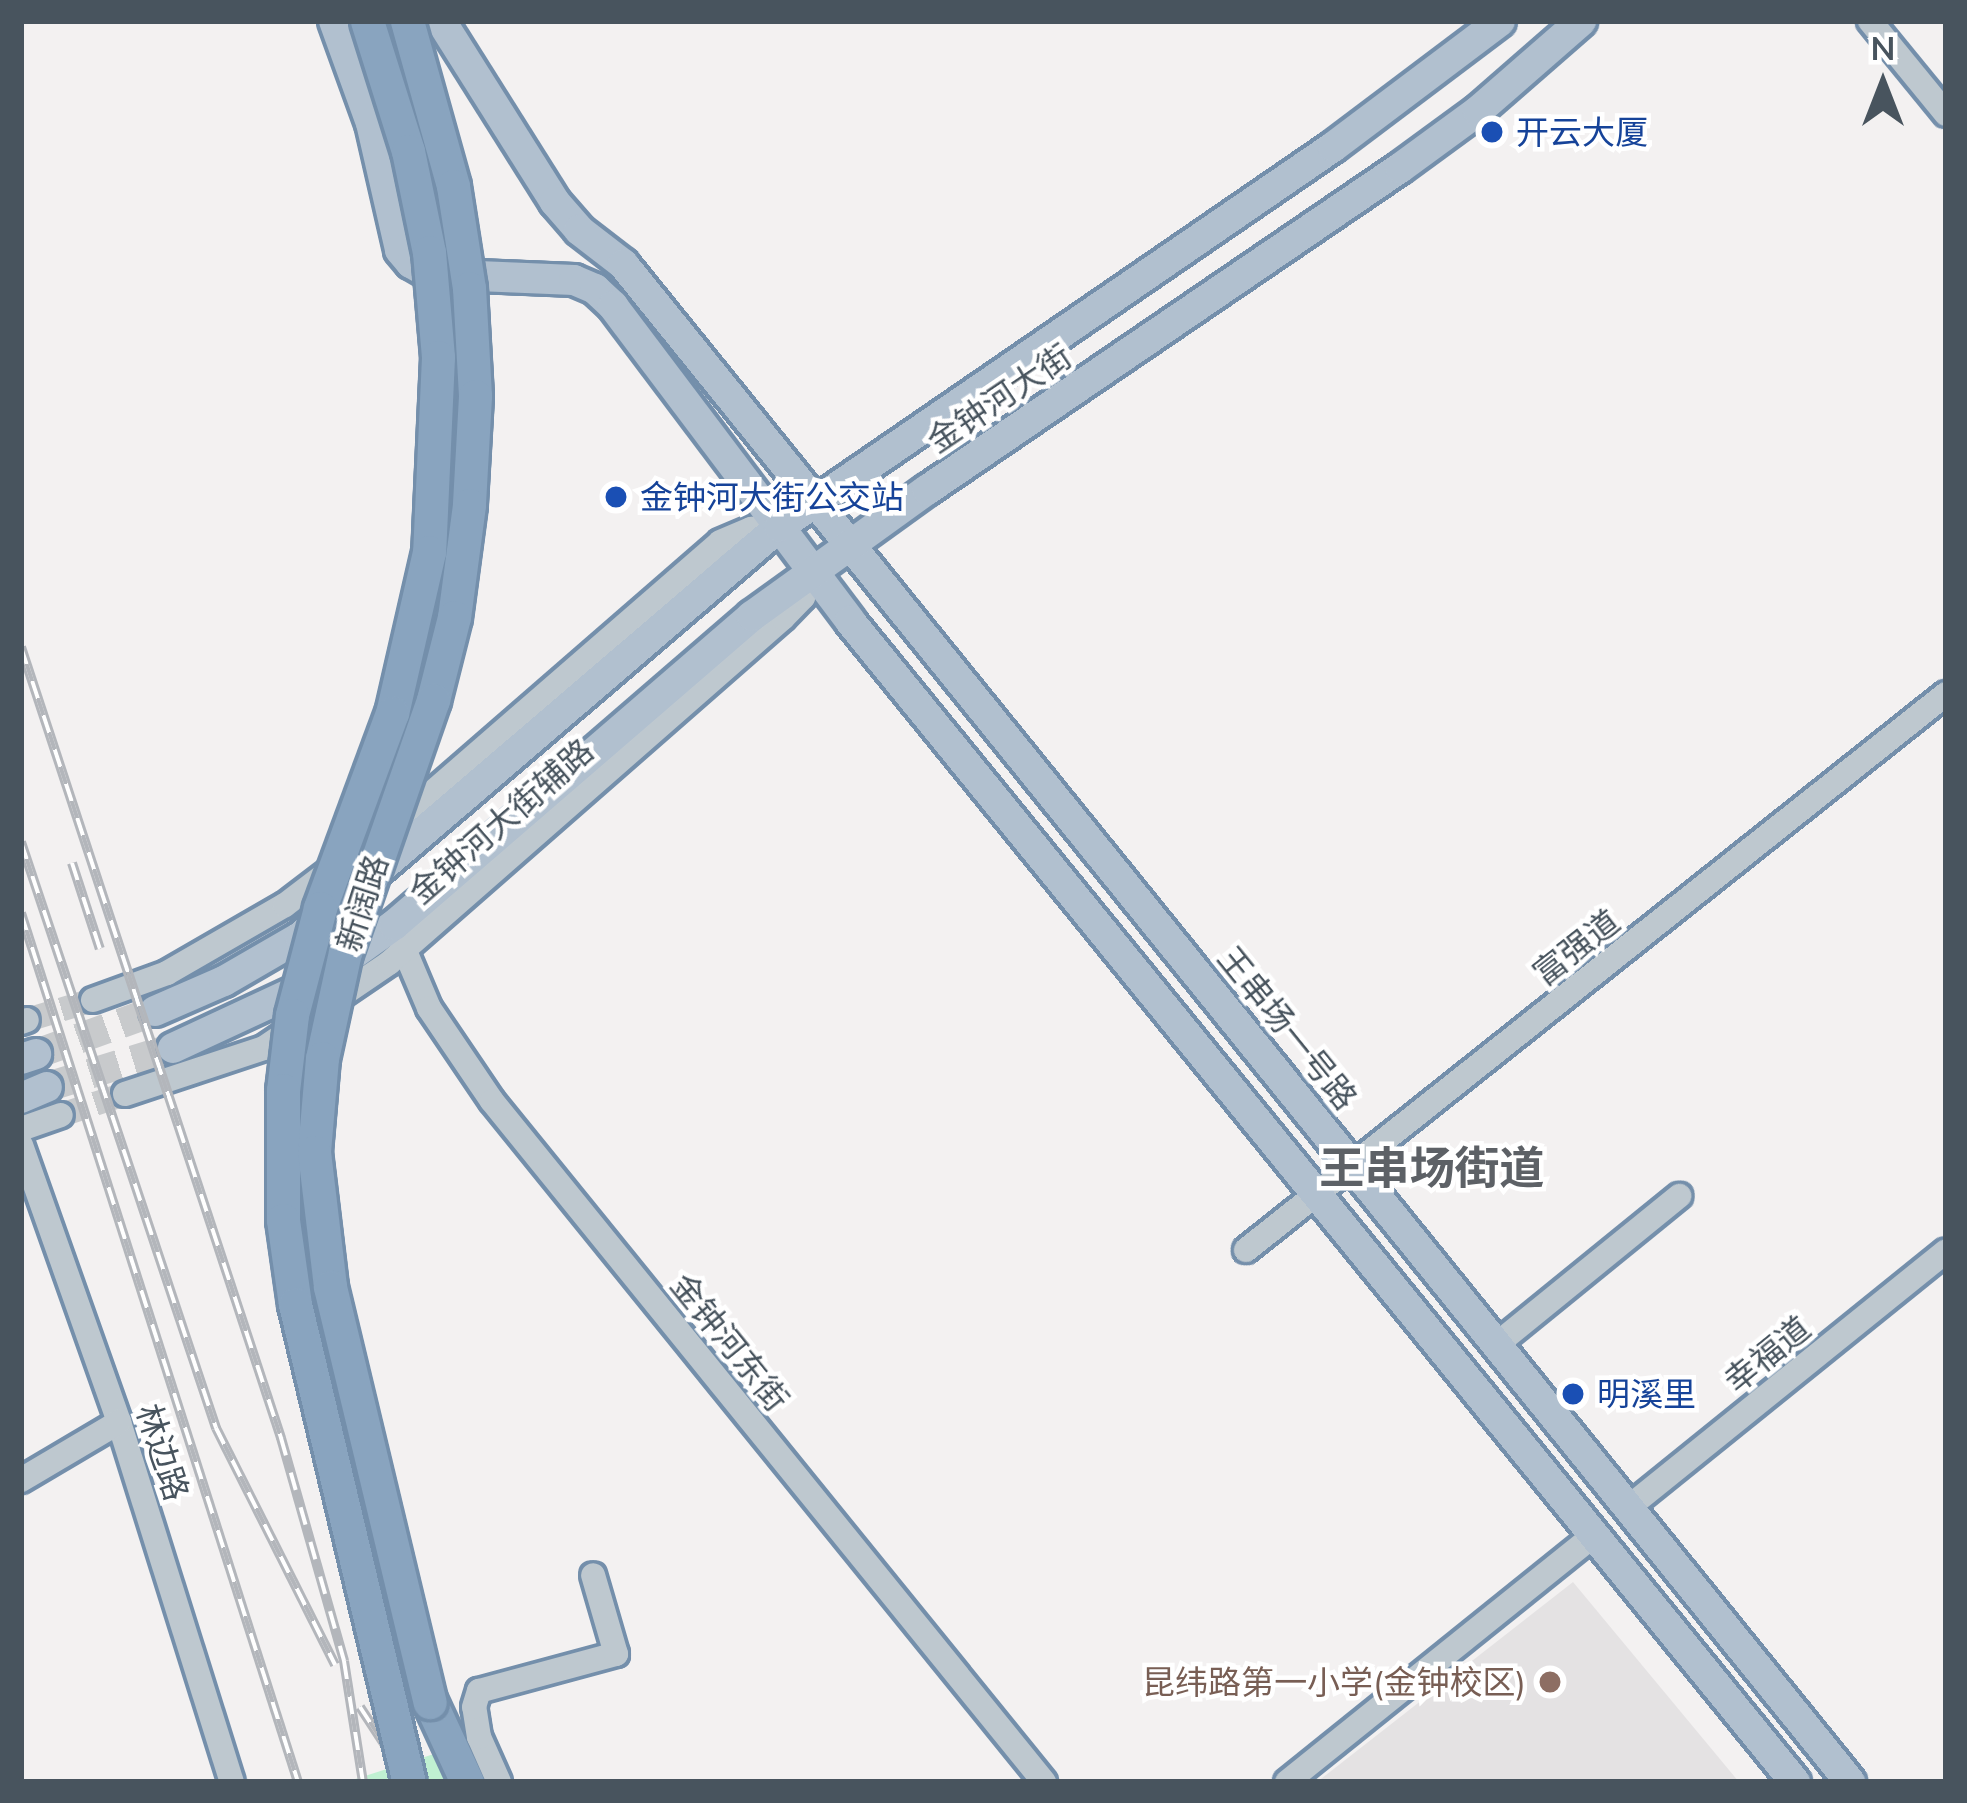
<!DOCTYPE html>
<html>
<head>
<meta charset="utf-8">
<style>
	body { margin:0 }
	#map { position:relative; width:1967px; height:1803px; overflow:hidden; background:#f3f1f1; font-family:Mulish,"Noto Sans SC",sans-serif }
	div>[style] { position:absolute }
	.education>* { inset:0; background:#e4e2e3 }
	.green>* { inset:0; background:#c0f0d2 }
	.minor-tunnel>* { height:24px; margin-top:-12px; transform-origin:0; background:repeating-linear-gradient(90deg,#c8cacc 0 24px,transparent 0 36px) }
	.major-tunnel>* { height:30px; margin-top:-15px; transform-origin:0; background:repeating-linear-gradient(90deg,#c8cacc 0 30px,transparent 0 45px) }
	.roads { filter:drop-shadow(3px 0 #748fab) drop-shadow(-3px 0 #748fab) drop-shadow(0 3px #748fab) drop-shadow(0 -3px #748fab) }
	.minor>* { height:24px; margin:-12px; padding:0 12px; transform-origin:12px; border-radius:12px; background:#bec8cf }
	.major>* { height:30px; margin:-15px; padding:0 15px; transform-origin:15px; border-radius:15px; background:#b1c0cf }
	.highway>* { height:33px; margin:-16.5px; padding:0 16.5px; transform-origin:16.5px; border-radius:16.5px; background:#89a4bf }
	.rail>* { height:10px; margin-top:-5px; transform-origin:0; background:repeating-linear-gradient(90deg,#fff 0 18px,#b3b6bb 0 36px); box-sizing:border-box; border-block:3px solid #b3b6bb }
	.bridges { filter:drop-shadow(3px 0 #748fab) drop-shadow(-3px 0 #748fab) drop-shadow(0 3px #748fab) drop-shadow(0 -3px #748fab) }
	.highway-bridge>* { height:33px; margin:-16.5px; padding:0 16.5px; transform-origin:16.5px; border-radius:16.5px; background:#89a4bf }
	.dots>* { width:33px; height:33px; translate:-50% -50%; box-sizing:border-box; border:6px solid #fff; border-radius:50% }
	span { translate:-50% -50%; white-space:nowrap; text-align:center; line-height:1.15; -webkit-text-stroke:9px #fff; paint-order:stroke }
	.transit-label { font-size:33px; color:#164399 }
	.left { translate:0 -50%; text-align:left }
	.street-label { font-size:33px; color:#48545e }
	.education-label { font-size:33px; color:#785e54 }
	.right { translate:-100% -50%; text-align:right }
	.district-label { font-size:45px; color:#5d6166; font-weight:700 }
	.frame { position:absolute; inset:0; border:24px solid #48545e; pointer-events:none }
	.north { position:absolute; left:1823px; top:24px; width:120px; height:120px; -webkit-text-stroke:9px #fff; paint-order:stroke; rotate:0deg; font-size:33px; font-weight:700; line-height:48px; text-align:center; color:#48545e }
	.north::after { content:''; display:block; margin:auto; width:42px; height:54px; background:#48545e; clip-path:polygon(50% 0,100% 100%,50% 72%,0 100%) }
</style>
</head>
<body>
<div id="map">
	<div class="education">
		<div style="clip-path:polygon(1573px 1582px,1739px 1782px,1317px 1782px)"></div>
	</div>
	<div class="green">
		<div style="clip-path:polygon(434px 1754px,458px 1782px,346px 1782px)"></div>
	</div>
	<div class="minor-tunnel">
		<div style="left:27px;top:1020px;width:69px;rotate:-16.9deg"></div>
		<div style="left:61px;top:1115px;width:67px;rotate:-18.2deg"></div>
	</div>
	<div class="major-tunnel">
		<div style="left:36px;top:1054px;width:127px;rotate:-19.9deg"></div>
		<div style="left:47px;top:1087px;width:132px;rotate:-17.2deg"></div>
	</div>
	<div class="roads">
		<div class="minor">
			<div style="left:1870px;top:21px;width:120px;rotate:50.7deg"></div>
			<div style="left:394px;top:925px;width:90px;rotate:67.1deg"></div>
			<div style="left:429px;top:1008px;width:112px;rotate:55.9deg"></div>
			<div style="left:492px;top:1101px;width:877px;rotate:50.97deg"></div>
			<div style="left:93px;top:1000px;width:79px;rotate:-20deg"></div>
			<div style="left:167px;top:973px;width:136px;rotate:-30deg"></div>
			<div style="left:285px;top:905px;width:178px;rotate:-37.3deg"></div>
			<div style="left:427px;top:797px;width:388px;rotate:-41deg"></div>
			<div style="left:720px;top:542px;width:34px;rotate:-23deg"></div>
			<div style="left:751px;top:529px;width:28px;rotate:-4deg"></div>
			<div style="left:21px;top:1022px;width:6px;rotate:-18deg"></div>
			<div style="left:125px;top:1094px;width:146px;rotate:-18.3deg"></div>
			<div style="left:264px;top:1048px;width:151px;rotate:-34.2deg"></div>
			<div style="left:389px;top:963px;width:524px;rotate:-41.21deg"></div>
			<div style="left:783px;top:618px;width:29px;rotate:-46deg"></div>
			<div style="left:803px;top:597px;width:28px;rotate:-71deg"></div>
			<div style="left:21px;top:1129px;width:42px;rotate:-19.3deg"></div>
			<div style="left:21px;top:1145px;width:294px;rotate:70.5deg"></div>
			<div style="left:119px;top:1422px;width:377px;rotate:72.6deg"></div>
			<div style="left:1246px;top:1250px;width:894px;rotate:-38.46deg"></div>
			<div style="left:1497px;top:1344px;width:235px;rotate:-39.1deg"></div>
			<div style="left:21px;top:1480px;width:114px;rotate:-30.6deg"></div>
			<div style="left:1629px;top:1507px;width:407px;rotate:-38.9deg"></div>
			<div style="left:499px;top:1782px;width:49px;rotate:-114deg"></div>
			<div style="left:479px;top:1737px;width:30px;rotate:-99deg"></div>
			<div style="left:474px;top:1707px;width:17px;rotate:-73deg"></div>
			<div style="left:479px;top:1691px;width:142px;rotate:-15.1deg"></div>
			<div style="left:616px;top:1654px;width:82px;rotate:-106.2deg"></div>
			<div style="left:1287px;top:1782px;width:396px;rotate:-38.8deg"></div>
		</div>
		<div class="major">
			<div style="left:334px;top:21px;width:109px;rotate:70.1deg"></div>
			<div style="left:371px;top:123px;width:130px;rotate:77.1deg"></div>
			<div style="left:400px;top:250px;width:17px;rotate:50deg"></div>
			<div style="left:411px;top:263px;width:22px;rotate:30deg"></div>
			<div style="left:430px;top:274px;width:144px;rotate:2.4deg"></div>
			<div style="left:574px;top:280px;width:23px;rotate:23deg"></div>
			<div style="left:595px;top:289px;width:25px;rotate:43deg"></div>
			<div style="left:613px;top:306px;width:394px;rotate:53deg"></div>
			<div style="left:850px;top:621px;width:1497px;rotate:50.86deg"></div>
			<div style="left:441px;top:21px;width:214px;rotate:57.8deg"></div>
			<div style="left:555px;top:202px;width:37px;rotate:49deg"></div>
			<div style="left:579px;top:230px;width:56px;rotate:37.7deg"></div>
			<div style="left:623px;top:264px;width:1952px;rotate:51.05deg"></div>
			<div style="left:155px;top:1011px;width:75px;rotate:-23.5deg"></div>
			<div style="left:224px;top:981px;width:88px;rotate:-30.1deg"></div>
			<div style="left:300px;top:937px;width:631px;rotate:-40.56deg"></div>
			<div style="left:779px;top:527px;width:672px;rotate:-34.45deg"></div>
			<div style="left:1333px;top:147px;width:209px;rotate:-37deg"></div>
			<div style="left:173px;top:1048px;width:154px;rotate:-24.9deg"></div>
			<div style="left:313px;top:983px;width:100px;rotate:-35.6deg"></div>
			<div style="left:394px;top:925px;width:473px;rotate:-40.8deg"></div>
			<div style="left:752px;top:616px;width:216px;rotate:-35.8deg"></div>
			<div style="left:927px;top:490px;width:572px;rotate:-34.25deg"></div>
			<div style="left:1400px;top:168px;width:97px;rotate:-36.2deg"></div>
			<div style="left:1478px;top:111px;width:137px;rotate:-41.1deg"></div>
			<div style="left:21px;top:1059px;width:16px;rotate:-18deg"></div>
			<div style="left:21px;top:1098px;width:28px;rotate:-23deg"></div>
		</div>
		<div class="highway">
			<div style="left:430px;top:1702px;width:88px;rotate:65.2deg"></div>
		</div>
	</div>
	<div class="rail">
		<div style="left:21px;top:647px;width:833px;rotate:71.8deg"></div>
		<div style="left:281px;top:1438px;width:232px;rotate:74.2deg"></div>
		<div style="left:344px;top:1661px;width:122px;rotate:81.1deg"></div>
		<div style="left:21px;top:842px;width:618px;rotate:71.59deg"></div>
		<div style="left:216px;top:1428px;width:265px;rotate:63.3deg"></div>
		<div style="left:72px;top:863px;width:90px;rotate:72deg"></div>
		<div style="left:21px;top:913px;width:912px;rotate:72.32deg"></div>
		<div style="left:360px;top:1707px;width:90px;rotate:56.8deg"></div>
	</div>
	<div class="bridges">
		<div class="highway-bridge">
			<div style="left:367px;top:21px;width:136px;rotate:72.5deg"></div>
			<div style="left:408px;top:151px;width:103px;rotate:78.3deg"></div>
			<div style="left:429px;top:252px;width:105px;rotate:85.1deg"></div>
			<div style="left:438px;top:357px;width:195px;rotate:92.6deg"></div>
			<div style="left:429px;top:552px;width:165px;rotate:102.9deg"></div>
			<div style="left:392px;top:713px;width:208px;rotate:110.3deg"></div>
			<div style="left:320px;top:908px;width:111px;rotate:104.7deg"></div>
			<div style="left:292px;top:1015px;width:76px;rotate:96.8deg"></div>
			<div style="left:283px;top:1090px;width:130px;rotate:90deg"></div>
			<div style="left:283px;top:1220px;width:85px;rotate:81.9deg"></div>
			<div style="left:295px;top:1304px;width:491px;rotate:76.6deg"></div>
			<div style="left:407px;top:21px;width:171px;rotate:74.4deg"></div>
			<div style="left:453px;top:186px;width:103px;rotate:81.1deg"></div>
			<div style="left:469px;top:288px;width:108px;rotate:86.8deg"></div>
			<div style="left:475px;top:396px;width:109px;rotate:93.2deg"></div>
			<div style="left:469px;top:505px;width:113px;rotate:97.6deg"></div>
			<div style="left:454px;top:617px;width:86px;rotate:104.2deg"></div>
			<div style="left:433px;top:700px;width:267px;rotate:109.2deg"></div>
			<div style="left:345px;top:952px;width:108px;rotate:102.2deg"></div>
			<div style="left:322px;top:1058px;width:94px;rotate:94.9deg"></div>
			<div style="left:314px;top:1152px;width:136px;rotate:83.2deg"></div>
			<div style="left:330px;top:1287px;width:427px;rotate:76.5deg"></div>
		</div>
	</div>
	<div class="dots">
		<div style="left:1492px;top:132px;background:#1a4fb4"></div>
		<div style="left:616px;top:497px;background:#1a4fb4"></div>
		<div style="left:1573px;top:1394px;background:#1a4fb4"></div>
		<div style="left:1550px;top:1682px;background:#8d6e63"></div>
	</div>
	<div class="transit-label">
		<span class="left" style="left:1516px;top:132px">开云大厦</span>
		<span class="left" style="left:640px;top:497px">金钟河大街公交站</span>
		<span class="left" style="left:1597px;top:1394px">明溪里</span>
	</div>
	<div class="street-label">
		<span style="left:999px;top:398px;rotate:-34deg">金钟河大街</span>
		<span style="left:501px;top:821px;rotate:-41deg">金钟河大街辅路</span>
		<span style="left:362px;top:903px;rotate:-72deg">新阔路</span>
		<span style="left:1576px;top:947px;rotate:-38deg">富强道</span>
		<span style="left:1288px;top:1028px;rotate:51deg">王串场一号路</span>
		<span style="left:730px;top:1342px;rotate:51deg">金钟河东街</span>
		<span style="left:1767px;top:1354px;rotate:-39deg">幸福道</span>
		<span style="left:163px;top:1452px;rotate:72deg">林边路</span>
	</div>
	<div class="education-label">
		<span class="right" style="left:1526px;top:1682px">昆纬路第一小学(金钟校区)</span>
	</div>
	<div class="district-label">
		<span style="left:1432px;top:1168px">王串场街道</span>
	</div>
	<div class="frame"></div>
	<div class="north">N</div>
</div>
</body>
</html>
